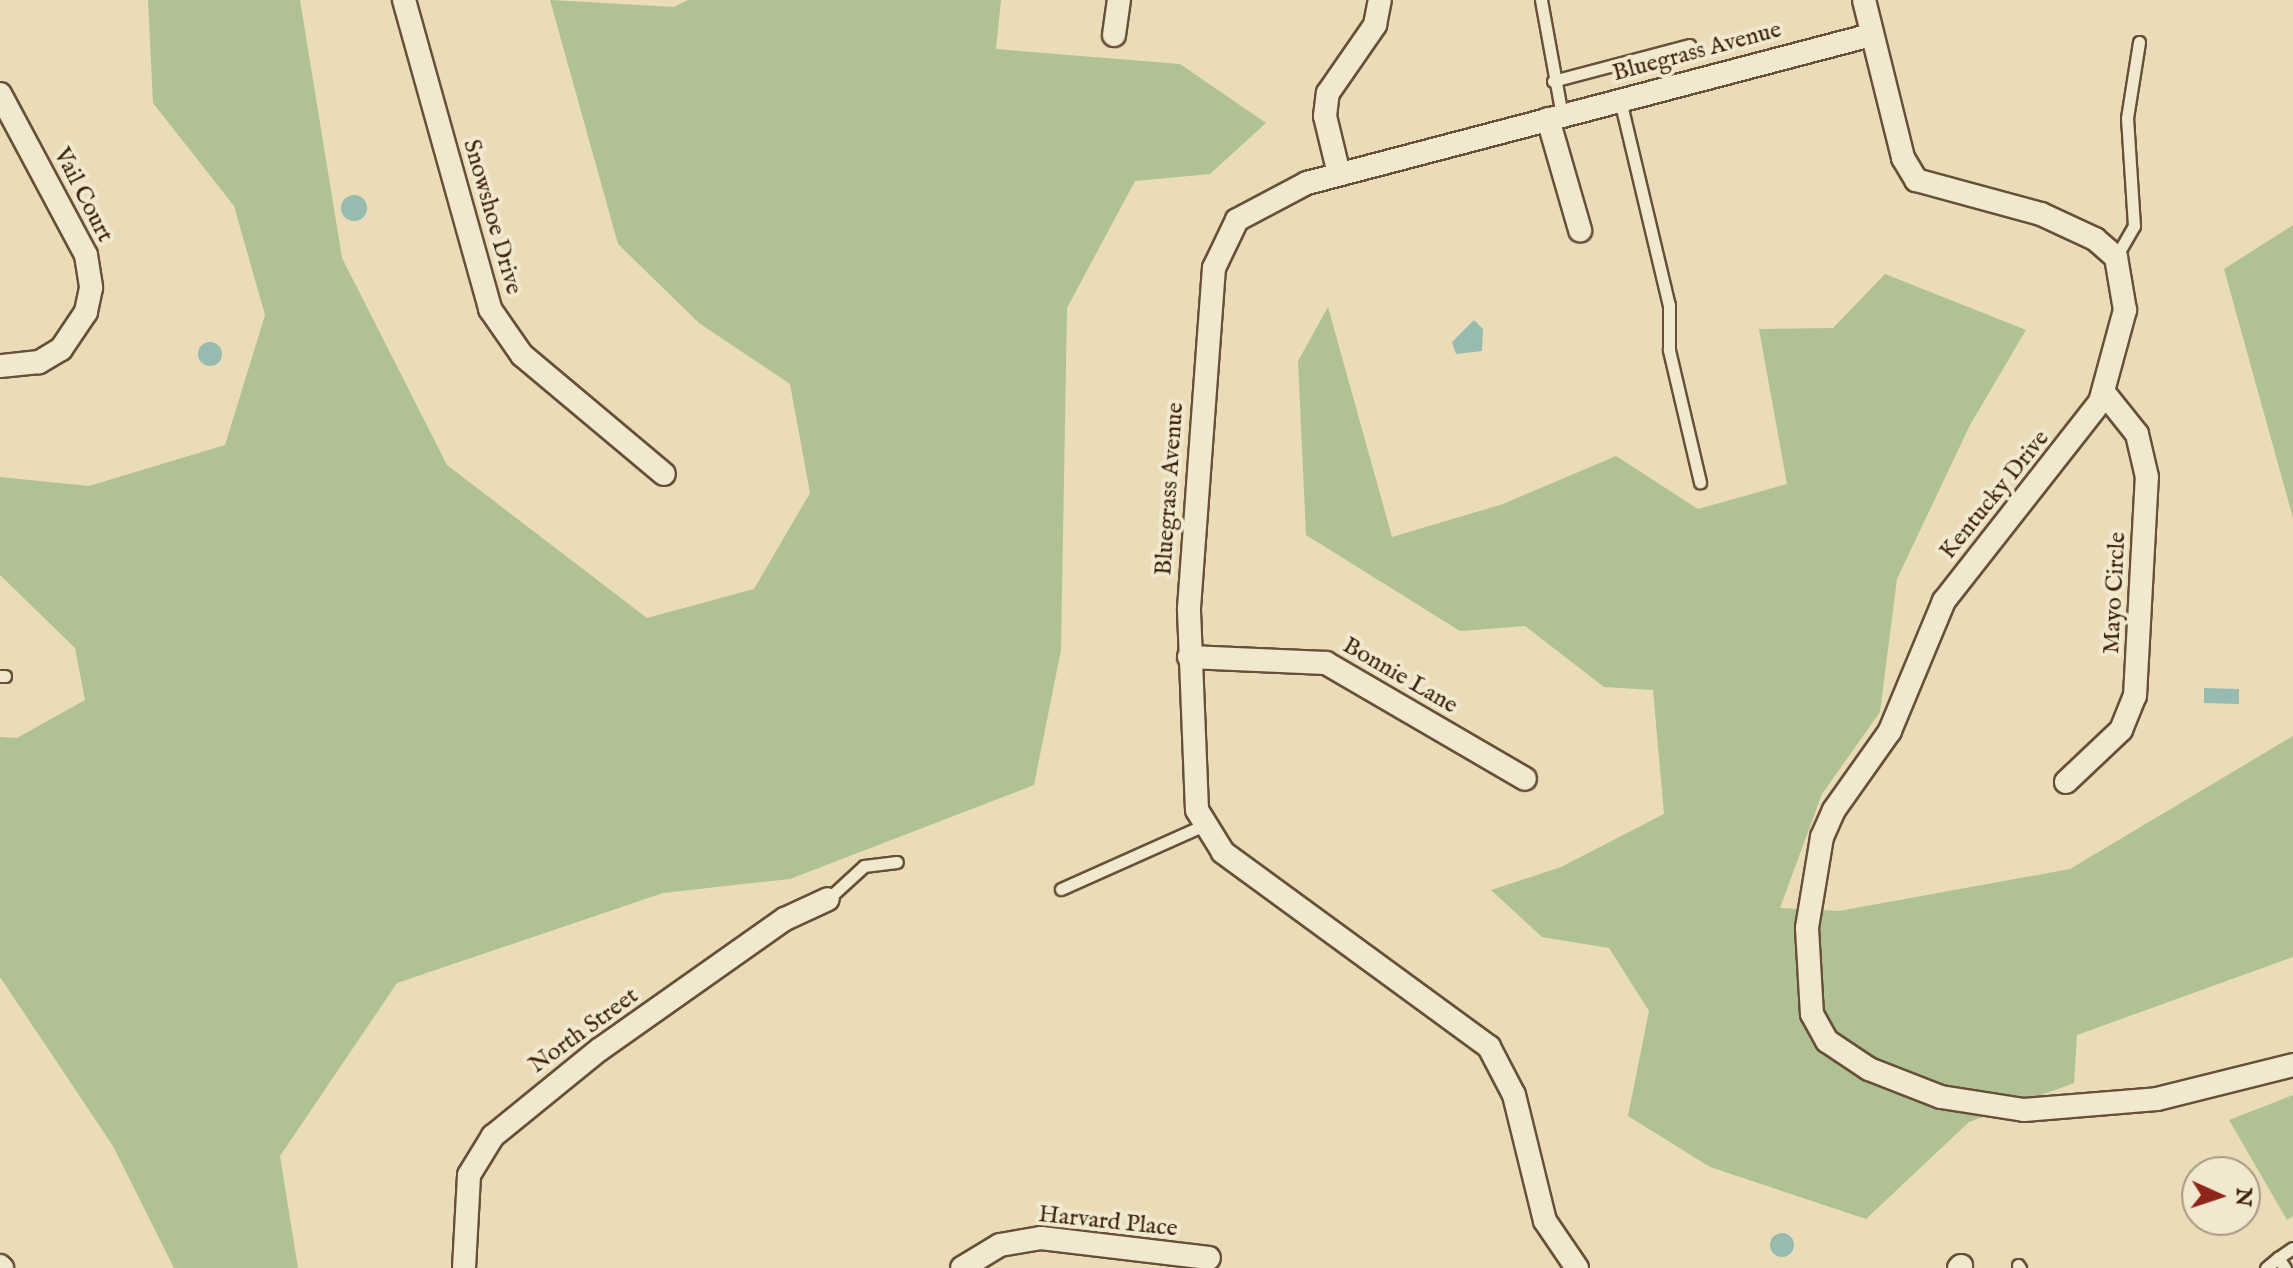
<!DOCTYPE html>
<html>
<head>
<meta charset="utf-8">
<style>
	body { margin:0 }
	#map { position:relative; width:2293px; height:1268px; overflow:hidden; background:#e9dcb7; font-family:"IM FELL English",serif }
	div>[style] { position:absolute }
	.green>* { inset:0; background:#b0c293 }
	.water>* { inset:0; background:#97bbb0 }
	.round { border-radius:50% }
	.roads { filter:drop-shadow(2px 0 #685038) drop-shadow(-2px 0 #685038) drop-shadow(0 2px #685038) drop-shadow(0 -2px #685038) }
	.lane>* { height:11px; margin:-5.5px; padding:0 5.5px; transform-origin:5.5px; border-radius:5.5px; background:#f1e8d0 }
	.street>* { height:22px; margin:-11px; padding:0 11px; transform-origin:11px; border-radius:11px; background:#f1e8d0 }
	span { translate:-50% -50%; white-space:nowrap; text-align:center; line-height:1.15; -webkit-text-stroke:8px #f1e8d0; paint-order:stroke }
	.street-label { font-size:24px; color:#3d210e }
	.north { position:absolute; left:2181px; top:1156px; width:80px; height:80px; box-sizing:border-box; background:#f1e8d0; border:2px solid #a99882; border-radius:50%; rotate:93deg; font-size:22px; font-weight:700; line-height:32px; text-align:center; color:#3d210e }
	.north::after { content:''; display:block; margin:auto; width:28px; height:36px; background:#8f2418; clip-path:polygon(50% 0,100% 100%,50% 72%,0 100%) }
</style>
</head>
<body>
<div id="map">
	<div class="green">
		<div style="clip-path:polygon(148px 0,300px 0,342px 258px,447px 465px,647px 618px,754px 589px,810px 493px,790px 384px,699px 323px,618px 244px,550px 0,674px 7px,688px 0,1001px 0,996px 49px,1180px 64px,1266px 123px,1210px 174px,1135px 181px,1067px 308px,1061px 650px,1034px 785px,790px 879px,663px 893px,397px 983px,280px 1156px,298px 1268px,174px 1268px,113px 1146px,0 977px,0 737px,17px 738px,85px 700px,75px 648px,0 575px,0 477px,89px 486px,225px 445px,265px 315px,234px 206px,153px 103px)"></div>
		<div style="clip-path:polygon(2293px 225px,2293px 518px,2224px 269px)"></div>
		<div style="clip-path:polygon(1885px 274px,2026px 330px,1970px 425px,1897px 579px,1880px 712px,1822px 794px,1780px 908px,1839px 911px,2070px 869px,2293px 736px,2293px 957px,2077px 1035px,2074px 1083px,1969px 1122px,1866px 1219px,1710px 1167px,1628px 1116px,1649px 1011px,1609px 948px,1542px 937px,1491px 890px,1561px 867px,1664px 814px,1653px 690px,1604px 687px,1525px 626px,1460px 631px,1306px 535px,1298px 361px,1328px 307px,1392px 537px,1503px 504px,1616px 456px,1698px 509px,1787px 484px,1759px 329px,1833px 328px)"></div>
		<div style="clip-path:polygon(2293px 1095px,2293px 1216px,2287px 1220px,2229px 1120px)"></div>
	</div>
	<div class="water">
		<div class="round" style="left:341px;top:195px;width:26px;height:26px"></div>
		<div style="clip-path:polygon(1474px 320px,1483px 329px,1482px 351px,1456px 354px,1452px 342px)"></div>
		<div class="round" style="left:198px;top:342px;width:24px;height:24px"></div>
		<div style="clip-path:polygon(2204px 688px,2239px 689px,2239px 704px,2204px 703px)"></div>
		<div class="round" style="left:1770px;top:1233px;width:24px;height:24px"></div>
	</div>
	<div class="roads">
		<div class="lane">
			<div style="left:1541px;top:0;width:117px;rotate:79.7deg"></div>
			<div style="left:1553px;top:81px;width:141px;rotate:-14.8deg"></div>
			<div style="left:1620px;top:100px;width:211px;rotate:76.6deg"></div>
			<div style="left:1669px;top:305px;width:45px;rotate:90deg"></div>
			<div style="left:1669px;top:350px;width:136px;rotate:76.8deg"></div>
			<div style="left:2116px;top:257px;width:36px;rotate:-60deg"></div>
			<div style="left:2134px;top:226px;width:108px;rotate:-93.7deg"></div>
			<div style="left:2127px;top:118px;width:77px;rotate:-81deg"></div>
			<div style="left:0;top:676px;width:5px"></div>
			<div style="left:1061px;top:889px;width:157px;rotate:-24.1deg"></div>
			<div style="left:828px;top:899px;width:49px;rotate:-42.5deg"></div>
			<div style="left:864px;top:866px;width:33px;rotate:-7deg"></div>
			<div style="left:2278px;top:1258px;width:18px;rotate:-34deg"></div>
			<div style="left:2018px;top:1265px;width:4px;rotate:56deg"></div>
			<div style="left:2266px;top:1268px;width:16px;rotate:-40deg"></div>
			<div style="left:2278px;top:1258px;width:12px;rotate:55deg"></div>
		</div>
		<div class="street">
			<div style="left:404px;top:0;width:321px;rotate:74.4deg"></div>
			<div style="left:490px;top:309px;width:56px;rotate:55.2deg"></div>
			<div style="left:522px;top:355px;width:185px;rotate:40deg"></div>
			<div style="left:1864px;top:0;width:163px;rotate:76.1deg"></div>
			<div style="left:1903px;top:158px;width:26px;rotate:59deg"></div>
			<div style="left:1916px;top:180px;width:130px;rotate:15.2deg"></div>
			<div style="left:2041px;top:214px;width:60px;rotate:24.8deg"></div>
			<div style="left:2095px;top:239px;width:28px;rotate:41deg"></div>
			<div style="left:2116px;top:257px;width:54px;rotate:80.4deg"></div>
			<div style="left:2125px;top:310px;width:95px;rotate:105.2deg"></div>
			<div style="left:2100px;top:402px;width:253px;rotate:128.1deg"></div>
			<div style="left:1944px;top:601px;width:141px;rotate:112.6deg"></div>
			<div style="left:1890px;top:731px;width:97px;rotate:125.3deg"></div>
			<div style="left:1834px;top:810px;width:30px;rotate:114deg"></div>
			<div style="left:1822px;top:837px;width:92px;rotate:99.4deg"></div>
			<div style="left:1807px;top:928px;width:86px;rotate:86.7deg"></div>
			<div style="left:1812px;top:1014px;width:31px;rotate:61deg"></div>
			<div style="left:1827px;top:1041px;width:50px;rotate:33.7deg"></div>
			<div style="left:1869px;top:1069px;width:77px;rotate:21.3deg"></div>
			<div style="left:1941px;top:1097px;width:84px;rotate:8.9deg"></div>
			<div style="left:2024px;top:1110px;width:133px;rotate:-4.7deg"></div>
			<div style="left:2157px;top:1099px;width:140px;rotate:-14deg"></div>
			<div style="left:1114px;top:35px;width:35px;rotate:-82deg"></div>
			<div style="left:0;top:94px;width:183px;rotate:61.9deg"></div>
			<div style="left:86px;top:255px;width:33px;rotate:81deg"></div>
			<div style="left:91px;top:288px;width:25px;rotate:102deg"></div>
			<div style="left:86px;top:312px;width:45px;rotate:124deg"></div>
			<div style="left:61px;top:349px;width:26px;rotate:149deg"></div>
			<div style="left:39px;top:362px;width:39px;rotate:174deg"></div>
			<div style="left:1548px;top:119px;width:116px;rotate:73.9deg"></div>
			<div style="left:1339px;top:174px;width:60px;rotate:-103.6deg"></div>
			<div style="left:1325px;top:116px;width:23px;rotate:-83deg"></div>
			<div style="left:1328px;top:93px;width:83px;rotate:-55.3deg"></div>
			<div style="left:1375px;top:25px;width:25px;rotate:-79deg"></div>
			<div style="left:1189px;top:657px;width:137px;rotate:2.5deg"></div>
			<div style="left:1326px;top:663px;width:230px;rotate:30.2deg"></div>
			<div style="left:2066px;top:782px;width:76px;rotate:-43.4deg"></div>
			<div style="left:2121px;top:730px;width:37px;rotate:-68deg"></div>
			<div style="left:2135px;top:696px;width:219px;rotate:-86.9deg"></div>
			<div style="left:2147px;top:477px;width:44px;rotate:-103.1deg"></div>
			<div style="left:2137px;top:434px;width:51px;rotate:-128.7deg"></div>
			<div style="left:0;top:1266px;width:3px;rotate:45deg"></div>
			<div style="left:464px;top:1268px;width:93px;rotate:-86.9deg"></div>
			<div style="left:469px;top:1175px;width:46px;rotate:-58.4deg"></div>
			<div style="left:493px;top:1136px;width:136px;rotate:-39.1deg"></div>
			<div style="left:599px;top:1050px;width:228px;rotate:-35.2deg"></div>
			<div style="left:785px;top:919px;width:47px;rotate:-24.9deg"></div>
			<div style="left:962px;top:1268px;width:44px;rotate:-31.2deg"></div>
			<div style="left:1000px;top:1245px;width:42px;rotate:-9.7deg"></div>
			<div style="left:1041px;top:1238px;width:169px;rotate:6.8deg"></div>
			<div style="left:1577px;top:1268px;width:57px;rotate:-124.2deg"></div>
			<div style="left:1545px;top:1221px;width:130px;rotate:-103.8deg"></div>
			<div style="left:1514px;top:1095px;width:54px;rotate:-117.5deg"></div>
			<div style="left:1489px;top:1047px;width:330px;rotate:-143.8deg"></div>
			<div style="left:1223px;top:852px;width:49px;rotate:-121.8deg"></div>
			<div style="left:1197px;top:810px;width:202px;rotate:-92.3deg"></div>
			<div style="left:1189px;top:608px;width:341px;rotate:-85.8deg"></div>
			<div style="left:1214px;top:268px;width:53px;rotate:-64.4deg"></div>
			<div style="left:1237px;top:220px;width:79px;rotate:-27.9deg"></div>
			<div style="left:1307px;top:183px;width:583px;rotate:-14.7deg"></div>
			<div style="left:1959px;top:1268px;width:3px;rotate:-45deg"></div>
		</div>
	</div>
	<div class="street-label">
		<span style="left:1697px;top:52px;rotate:-15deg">Bluegrass Avenue</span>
		<span style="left:83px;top:195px;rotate:63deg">Vail Court</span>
		<span style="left:492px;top:217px;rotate:74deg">Snowshoe Drive</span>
		<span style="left:1170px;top:489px;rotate:-86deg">Bluegrass Avenue</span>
		<span style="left:1995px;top:495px;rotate:-51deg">Kentucky Drive</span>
		<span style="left:2115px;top:593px;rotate:-87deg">Mayo Circle</span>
		<span style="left:1400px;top:676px;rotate:30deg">Bonnie Lane</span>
		<span style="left:584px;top:1031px;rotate:-36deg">North Street</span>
		<span style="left:1108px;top:1222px;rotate:6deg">Harvard Place</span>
	</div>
	<div class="north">N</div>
</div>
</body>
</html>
